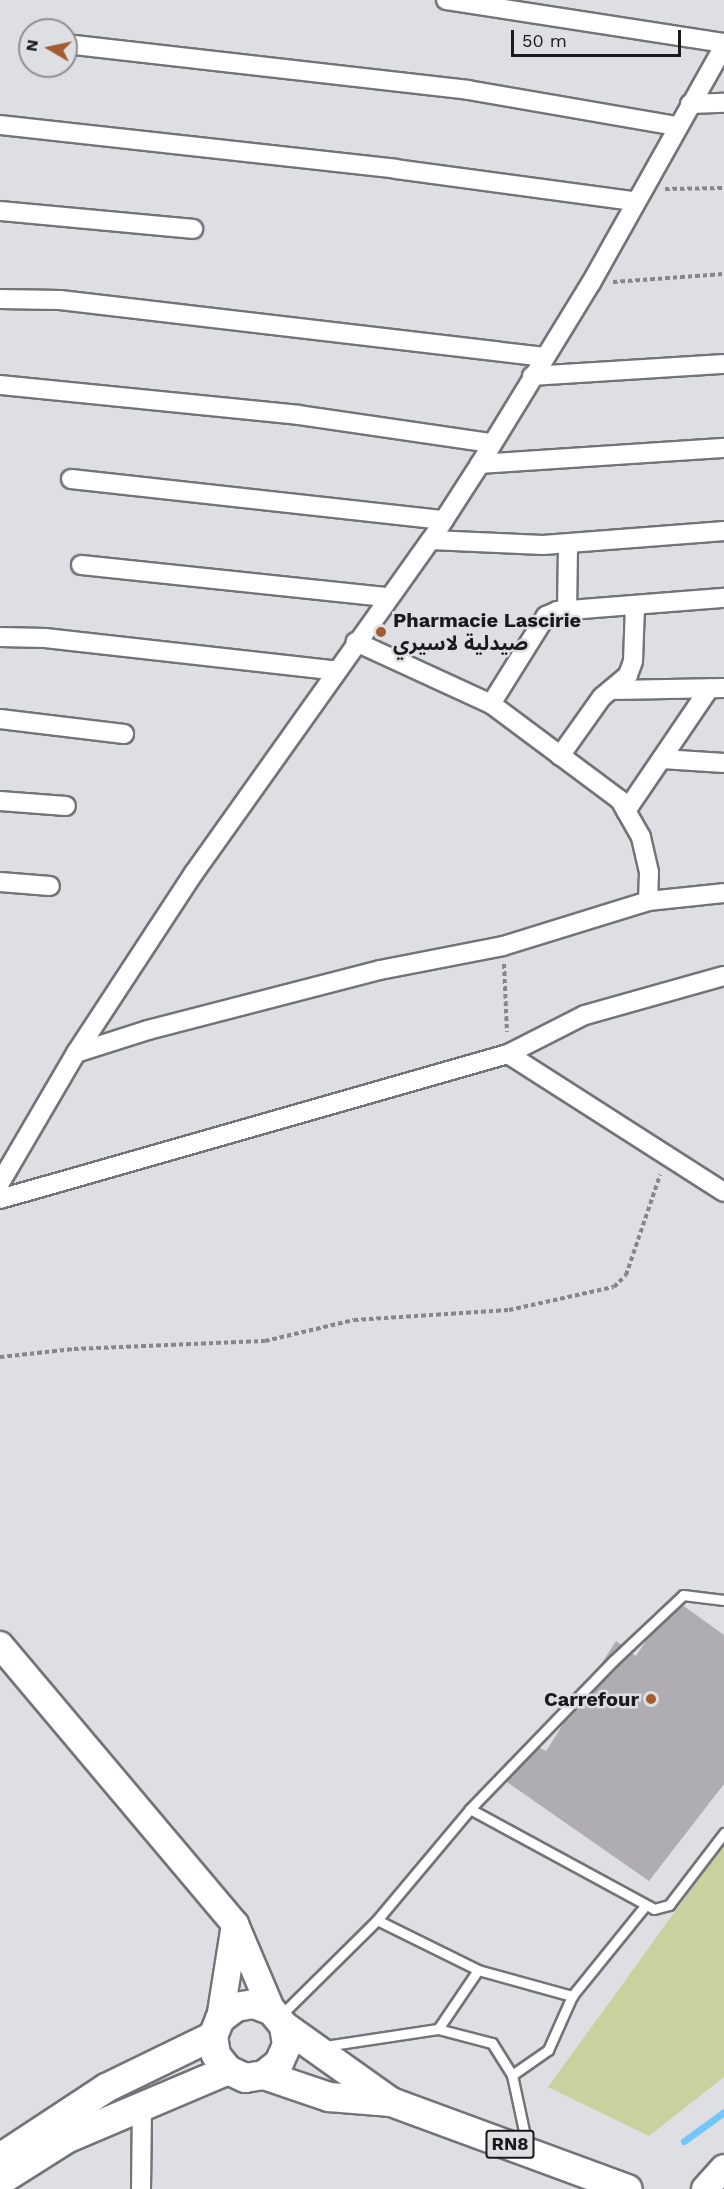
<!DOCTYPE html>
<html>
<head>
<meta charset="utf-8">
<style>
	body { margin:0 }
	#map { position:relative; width:724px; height:2189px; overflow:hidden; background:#dddfe3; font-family:"Work Sans","Noto Sans Arabic",sans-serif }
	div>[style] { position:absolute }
	.green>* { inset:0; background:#c9d19f }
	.stream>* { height:7px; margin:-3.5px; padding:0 3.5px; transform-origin:3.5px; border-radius:3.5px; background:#72c6fa }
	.building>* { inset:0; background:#afadb2 }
	.path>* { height:4px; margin-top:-2px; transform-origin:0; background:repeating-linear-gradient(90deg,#86878a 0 4.5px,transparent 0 7.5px) }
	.roads { filter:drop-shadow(2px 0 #727478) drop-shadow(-2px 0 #727478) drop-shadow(0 2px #727478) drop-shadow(0 -2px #727478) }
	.lane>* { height:9px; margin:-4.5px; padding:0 4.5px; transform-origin:4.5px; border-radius:4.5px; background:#fff }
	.street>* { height:18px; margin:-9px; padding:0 9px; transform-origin:9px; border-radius:9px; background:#fff }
	.secondary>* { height:26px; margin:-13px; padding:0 13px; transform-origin:13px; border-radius:13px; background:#fff }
	.primary>* { height:28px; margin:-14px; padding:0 14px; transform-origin:14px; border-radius:14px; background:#fff }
	.dots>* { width:16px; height:16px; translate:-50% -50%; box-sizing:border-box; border:3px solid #dddfe3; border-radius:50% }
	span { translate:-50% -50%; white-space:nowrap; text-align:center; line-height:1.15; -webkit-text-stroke:5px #dddfe3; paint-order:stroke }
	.shield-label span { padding:2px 4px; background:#dddfe3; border:2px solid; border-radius:4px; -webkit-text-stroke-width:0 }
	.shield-label { font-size:18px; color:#1a1a1c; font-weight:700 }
	.poi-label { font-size:20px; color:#1a1a1c; font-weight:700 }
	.left { translate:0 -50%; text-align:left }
	.right { translate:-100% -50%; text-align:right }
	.north { position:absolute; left:18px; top:18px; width:60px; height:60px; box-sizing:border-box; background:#dddfe3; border:2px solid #8f9093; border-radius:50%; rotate:279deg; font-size:16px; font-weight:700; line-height:24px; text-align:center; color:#1a1a1c }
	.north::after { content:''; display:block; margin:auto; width:21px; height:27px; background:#a15c2f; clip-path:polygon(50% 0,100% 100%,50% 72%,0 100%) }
	.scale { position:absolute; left:511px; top:30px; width:170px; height:27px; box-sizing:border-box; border:3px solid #1a1a1c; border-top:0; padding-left:8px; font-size:18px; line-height:21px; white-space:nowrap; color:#1a1a1c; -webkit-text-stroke:4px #dddfe3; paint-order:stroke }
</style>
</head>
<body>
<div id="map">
	<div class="green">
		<div style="clip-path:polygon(724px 1844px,724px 2077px,649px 2136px,548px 2087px)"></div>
	</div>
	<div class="stream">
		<div style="left:684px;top:2141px;width:49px;rotate:-35.9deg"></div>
	</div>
	<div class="building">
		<div style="clip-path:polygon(674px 1599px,724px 1635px,724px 1784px,649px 1881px,507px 1782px,529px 1742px,546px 1751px,616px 1641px,636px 1656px)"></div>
	</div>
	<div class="path">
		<div style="left:665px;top:189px;width:59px;rotate:-1deg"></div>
		<div style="left:613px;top:282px;width:111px;rotate:-4.1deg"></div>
		<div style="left:504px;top:964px;width:68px;rotate:87.5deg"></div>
		<div style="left:0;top:1357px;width:74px;rotate:-6.2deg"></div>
		<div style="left:74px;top:1349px;width:191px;rotate:-2.4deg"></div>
		<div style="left:265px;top:1341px;width:91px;rotate:-13.3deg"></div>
		<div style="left:354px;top:1320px;width:155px;rotate:-3.7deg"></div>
		<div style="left:509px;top:1310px;width:107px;rotate:-12.4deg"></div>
		<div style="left:614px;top:1287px;width:17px;rotate:-45deg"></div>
		<div style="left:626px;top:1275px;width:106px;rotate:-71.2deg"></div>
	</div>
	<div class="roads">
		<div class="lane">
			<div style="left:470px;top:1809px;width:206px;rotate:-46deg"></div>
			<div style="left:613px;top:1661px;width:96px;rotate:-43.3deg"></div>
			<div style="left:683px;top:1595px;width:41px;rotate:7deg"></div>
			<div style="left:377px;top:1920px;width:113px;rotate:26.3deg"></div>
			<div style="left:478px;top:1970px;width:98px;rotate:15.5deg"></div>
			<div style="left:279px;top:2017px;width:138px;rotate:-44.7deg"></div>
			<div style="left:377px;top:1920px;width:145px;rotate:-50deg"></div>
			<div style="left:470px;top:1809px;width:209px;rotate:28.5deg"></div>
			<div style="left:654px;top:1909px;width:16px;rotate:-15deg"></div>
			<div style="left:669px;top:1905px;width:91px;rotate:-52.6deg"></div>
			<div style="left:438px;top:2029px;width:71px;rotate:-55.9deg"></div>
			<div style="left:325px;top:2046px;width:114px;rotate:-8.6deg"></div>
			<div style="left:438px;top:2029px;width:56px;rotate:14.5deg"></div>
			<div style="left:492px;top:2043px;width:38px;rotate:58deg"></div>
			<div style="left:512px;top:2075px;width:72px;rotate:77.9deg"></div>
			<div style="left:512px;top:2075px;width:44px;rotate:-34.8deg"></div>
			<div style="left:548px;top:2050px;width:59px;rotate:-66deg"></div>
			<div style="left:572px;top:1996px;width:116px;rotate:-51deg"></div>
		</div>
		<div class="street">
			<div style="left:446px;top:0;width:281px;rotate:8.8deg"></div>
			<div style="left:66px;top:44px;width:405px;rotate:6.5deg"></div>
			<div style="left:468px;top:90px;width:212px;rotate:9.8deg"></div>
			<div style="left:690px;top:104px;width:34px;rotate:-2deg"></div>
			<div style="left:0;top:125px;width:398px;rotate:6.3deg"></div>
			<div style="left:396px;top:169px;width:240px;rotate:7.7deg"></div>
			<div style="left:0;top:211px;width:194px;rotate:5.3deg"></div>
			<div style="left:0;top:299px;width:60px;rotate:1deg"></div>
			<div style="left:60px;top:300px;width:486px;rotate:6.7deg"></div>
			<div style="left:532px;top:376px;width:192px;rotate:-3.6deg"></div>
			<div style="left:0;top:385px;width:300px;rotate:5.7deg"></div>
			<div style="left:298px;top:415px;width:195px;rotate:8.3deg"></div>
			<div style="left:480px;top:464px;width:245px;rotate:-3.8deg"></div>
			<div style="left:71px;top:479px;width:375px;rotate:6.3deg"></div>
			<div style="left:431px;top:540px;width:112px;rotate:2.6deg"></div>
			<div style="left:543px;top:545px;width:182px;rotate:-4.4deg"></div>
			<div style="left:81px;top:565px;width:309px;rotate:6deg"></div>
			<div style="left:567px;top:611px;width:67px;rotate:-89.1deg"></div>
			<div style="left:0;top:637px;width:45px;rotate:1.3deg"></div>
			<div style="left:45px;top:638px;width:294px;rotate:6.4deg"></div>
			<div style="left:612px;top:690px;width:112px;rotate:-1deg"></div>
			<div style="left:491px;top:704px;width:104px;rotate:-58deg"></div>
			<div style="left:546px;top:616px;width:12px;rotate:-24deg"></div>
			<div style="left:557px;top:611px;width:168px;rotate:-4.5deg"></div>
			<div style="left:0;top:719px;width:125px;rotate:6.9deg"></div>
			<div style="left:560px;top:756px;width:72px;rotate:-54.6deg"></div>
			<div style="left:602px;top:697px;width:34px;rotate:-40deg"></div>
			<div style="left:628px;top:675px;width:15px;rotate:-70deg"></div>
			<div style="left:633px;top:661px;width:55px;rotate:-87.9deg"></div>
			<div style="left:662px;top:759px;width:62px;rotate:3.7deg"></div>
			<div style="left:0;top:801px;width:66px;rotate:4.3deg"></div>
			<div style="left:626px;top:811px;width:148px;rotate:-55.8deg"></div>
			<div style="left:0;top:882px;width:50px;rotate:4.6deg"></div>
			<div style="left:648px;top:901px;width:76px;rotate:-6deg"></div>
			<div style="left:76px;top:1053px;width:76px;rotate:-17.7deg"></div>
			<div style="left:148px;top:1030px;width:240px;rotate:-14.5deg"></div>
			<div style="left:380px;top:970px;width:125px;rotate:-11deg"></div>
			<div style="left:503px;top:946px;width:152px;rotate:-17.2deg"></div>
			<div style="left:648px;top:901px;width:29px;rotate:-88deg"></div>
			<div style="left:649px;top:872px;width:36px;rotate:-103deg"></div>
			<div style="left:641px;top:837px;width:43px;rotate:-119.6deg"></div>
			<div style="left:620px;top:800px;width:161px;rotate:-143.3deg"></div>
			<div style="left:491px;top:704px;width:149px;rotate:-155.3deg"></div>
			<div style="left:508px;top:1054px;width:256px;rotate:32.6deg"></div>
			<div style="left:0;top:1183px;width:151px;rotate:-59.7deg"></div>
			<div style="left:76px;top:1053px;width:215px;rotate:-56.8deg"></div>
			<div style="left:194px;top:873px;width:409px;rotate:-54.6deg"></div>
			<div style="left:431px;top:540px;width:90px;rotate:-57.2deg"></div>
			<div style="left:480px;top:464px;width:212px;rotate:-58.5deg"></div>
			<div style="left:591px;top:283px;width:272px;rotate:-60.7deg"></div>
			<div style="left:0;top:1199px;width:528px;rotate:-15.93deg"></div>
			<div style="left:508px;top:1054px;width:86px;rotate:-26.9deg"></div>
			<div style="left:585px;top:1015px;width:144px;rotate:-15.7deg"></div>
			<div style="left:141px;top:2189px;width:84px;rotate:-89.3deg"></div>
		</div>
		<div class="secondary">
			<div style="left:0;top:1645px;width:365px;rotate:49.9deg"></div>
			<div style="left:235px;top:1924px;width:95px;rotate:67deg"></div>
			<div style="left:220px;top:2019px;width:96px;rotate:-81deg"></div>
			<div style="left:705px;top:2189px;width:28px;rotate:-48deg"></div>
		</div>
		<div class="primary">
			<div style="left:284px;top:2026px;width:131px;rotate:35.4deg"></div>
			<div style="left:264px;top:2075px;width:19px;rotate:-39deg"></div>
			<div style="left:279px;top:2063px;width:20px;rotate:-66deg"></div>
			<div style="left:287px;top:2045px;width:19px;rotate:-99deg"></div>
			<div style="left:284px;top:2026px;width:19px;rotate:-129deg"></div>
			<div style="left:272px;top:2011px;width:19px;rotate:-159deg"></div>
			<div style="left:254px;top:2004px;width:18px;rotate:171deg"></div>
			<div style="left:236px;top:2007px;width:20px;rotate:143deg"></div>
			<div style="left:220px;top:2019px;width:18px;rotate:112deg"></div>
			<div style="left:213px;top:2036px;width:19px;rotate:81deg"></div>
			<div style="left:216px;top:2055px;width:19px;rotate:51deg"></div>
			<div style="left:228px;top:2070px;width:19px;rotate:25deg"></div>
			<div style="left:245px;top:2078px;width:19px;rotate:-9deg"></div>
			<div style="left:264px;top:2075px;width:69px;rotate:18.7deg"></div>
			<div style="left:329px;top:2097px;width:62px;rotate:4.6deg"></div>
			<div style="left:391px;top:2102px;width:252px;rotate:20.2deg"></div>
			<div style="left:0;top:2158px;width:127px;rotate:-33.4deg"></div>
			<div style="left:106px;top:2088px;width:119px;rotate:-25.9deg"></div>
			<div style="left:0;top:2181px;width:80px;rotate:-32.3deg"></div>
			<div style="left:68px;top:2138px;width:174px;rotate:-23deg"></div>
		</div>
	</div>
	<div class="dots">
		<div style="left:381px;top:632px;background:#a15c2f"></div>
		<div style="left:651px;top:1699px;background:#a15c2f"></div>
	</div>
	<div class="shield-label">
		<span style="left:510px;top:2144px">RN8</span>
	</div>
	<div class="poi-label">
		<span class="left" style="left:393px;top:632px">Pharmacie Lascirie<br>صيدلية لاسيري</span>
		<span class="right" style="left:639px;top:1699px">Carrefour</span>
	</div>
	<div class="north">N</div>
	<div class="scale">50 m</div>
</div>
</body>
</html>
